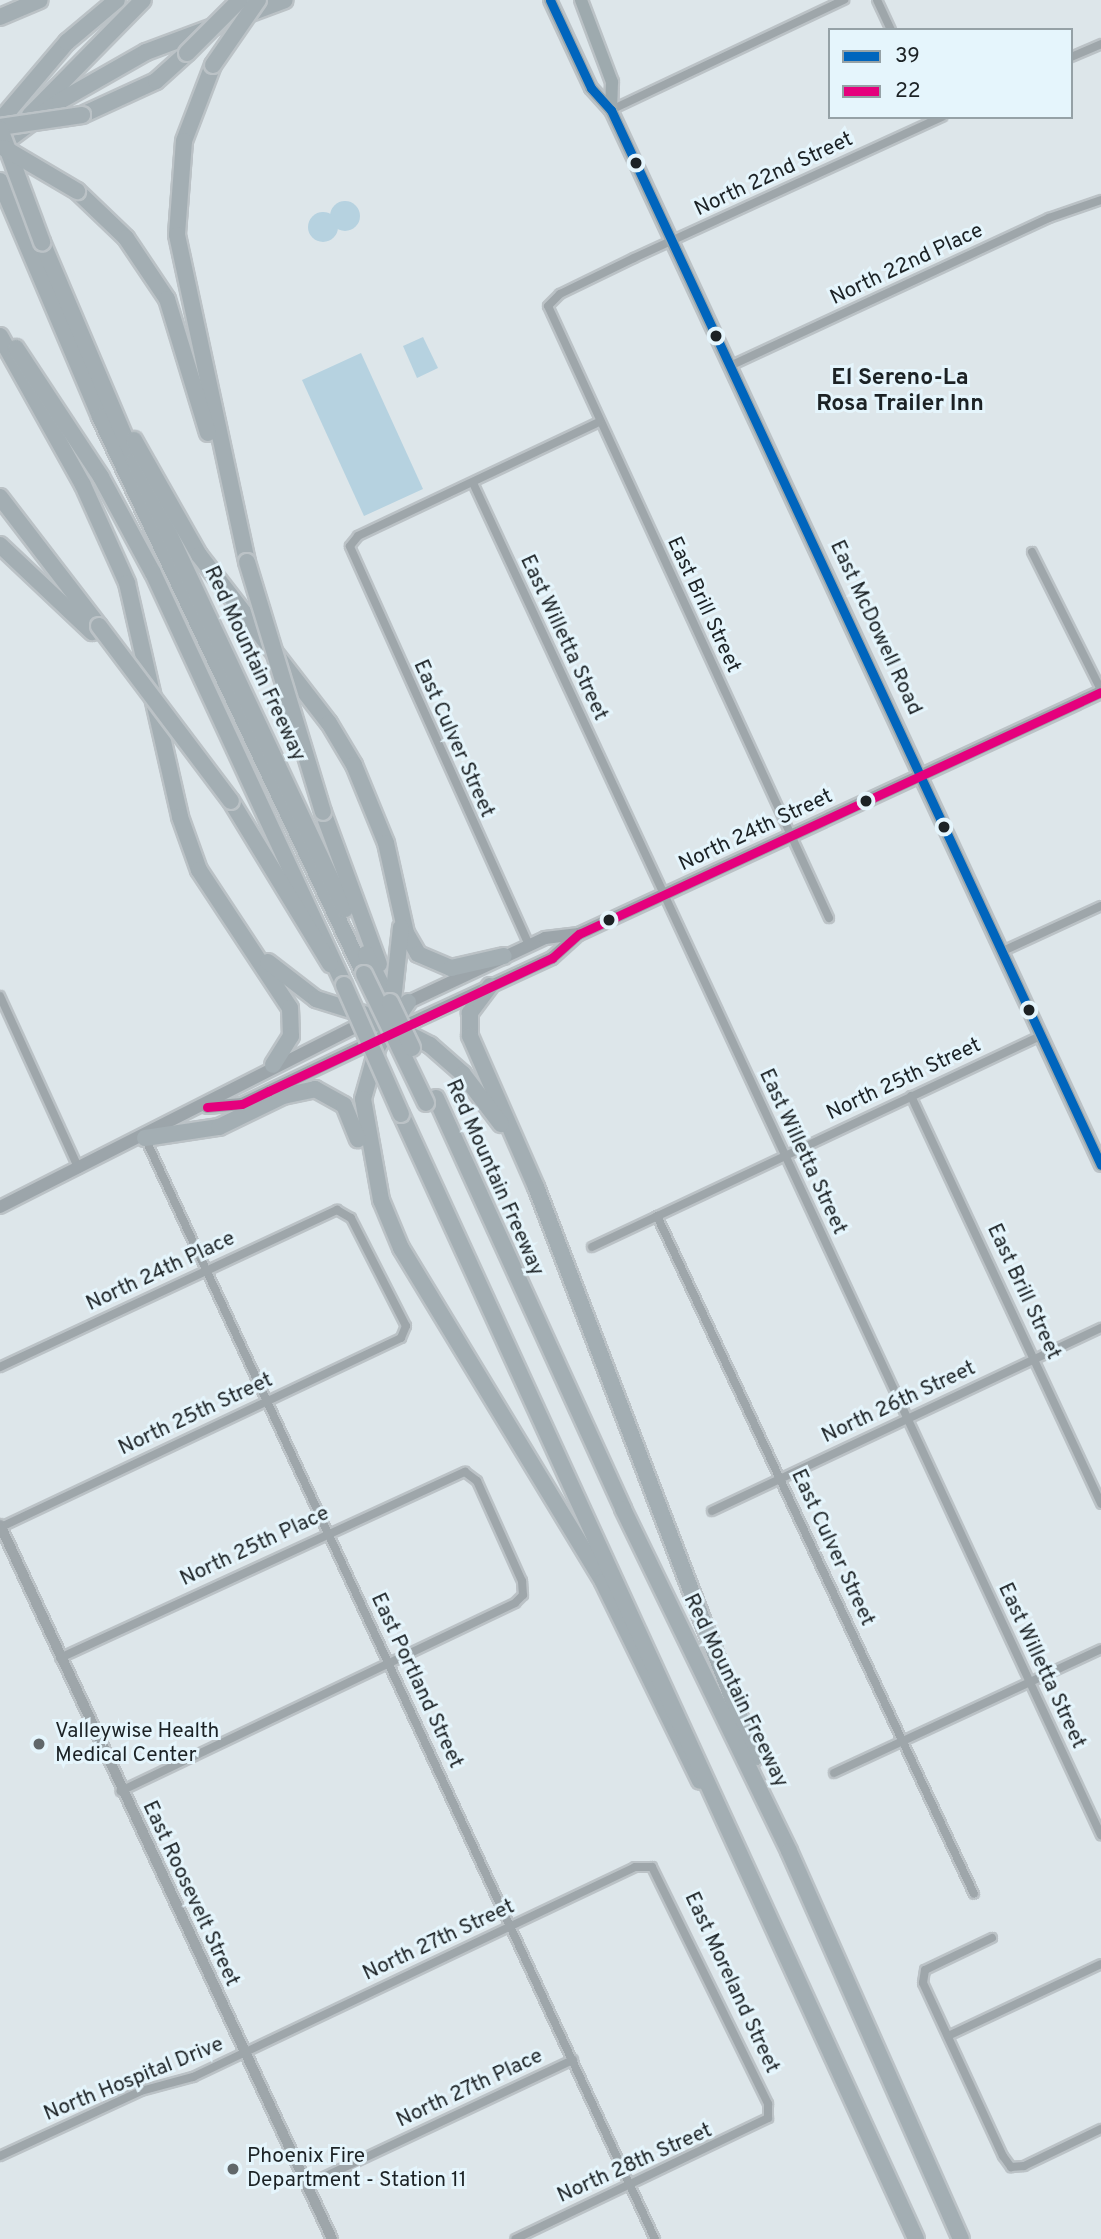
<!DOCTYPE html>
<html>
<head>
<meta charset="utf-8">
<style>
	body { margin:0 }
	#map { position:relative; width:1101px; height:2239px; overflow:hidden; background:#dde6ea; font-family:Overpass,sans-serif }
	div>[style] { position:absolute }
	.green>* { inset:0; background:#b6d2e0 }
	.round { border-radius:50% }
	.roads { filter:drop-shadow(2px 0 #bbc2c6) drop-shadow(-2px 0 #bbc2c6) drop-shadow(0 2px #bbc2c6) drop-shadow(0 -2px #bbc2c6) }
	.minor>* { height:8px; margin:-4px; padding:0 4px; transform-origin:4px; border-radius:4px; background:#9ea6aa }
	.tertiary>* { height:10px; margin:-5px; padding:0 5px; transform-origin:5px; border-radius:5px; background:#9ea6aa }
	.secondary>* { height:12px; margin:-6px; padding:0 6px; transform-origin:6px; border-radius:6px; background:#9ca5aa }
	.primary>* { height:12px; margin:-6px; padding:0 6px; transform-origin:6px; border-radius:6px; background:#9eaaae }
	.motorway>* { height:16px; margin:-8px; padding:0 8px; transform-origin:8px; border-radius:8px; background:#a3aeb3 }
	.bridges { filter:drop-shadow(2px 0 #bbc2c6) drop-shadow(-2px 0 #bbc2c6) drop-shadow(0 2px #bbc2c6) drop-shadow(0 -2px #bbc2c6) }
	.motorway-bridge>* { height:16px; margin:-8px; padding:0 8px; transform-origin:8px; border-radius:8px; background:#a3aeb3 }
	.bus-1>* { height:9px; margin:-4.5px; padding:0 4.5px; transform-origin:4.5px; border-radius:4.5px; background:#0065bd }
	.bus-2>* { height:9px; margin:-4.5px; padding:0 4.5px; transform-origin:4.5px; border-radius:4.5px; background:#e5007d }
	.dots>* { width:19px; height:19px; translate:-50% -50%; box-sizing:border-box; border:4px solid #e5f5fc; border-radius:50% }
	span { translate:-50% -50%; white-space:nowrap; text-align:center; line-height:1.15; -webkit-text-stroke:6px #e5f5fc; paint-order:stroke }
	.street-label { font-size:21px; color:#1c2225 }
	.poi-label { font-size:21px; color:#1c2225 }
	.left { translate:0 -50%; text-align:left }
	.neighbourhood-label { font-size:23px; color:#1c2225; font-weight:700 }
	.legend { position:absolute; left:828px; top:28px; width:245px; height:91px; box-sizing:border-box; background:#e5f5fc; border:2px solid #95a1a6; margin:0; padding:9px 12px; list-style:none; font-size:21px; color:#1c2225 }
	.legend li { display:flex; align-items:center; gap:14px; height:35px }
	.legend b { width:35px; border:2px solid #95a1a6 }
</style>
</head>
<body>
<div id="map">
	<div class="green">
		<div class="round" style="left:330px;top:201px;width:30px;height:30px"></div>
		<div class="round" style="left:308px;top:212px;width:30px;height:30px"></div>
		<div style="clip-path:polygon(423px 337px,438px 368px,417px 378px,403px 346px)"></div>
		<div style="clip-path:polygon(361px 353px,423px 489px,364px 516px,302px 380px)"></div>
	</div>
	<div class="roads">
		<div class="minor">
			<div style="left:877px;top:0;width:33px;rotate:65deg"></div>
			<div style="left:1071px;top:57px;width:33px;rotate:-23deg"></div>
			<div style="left:611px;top:110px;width:258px;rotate:-25.3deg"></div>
			<div style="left:730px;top:366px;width:352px;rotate:-24.9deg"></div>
			<div style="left:1049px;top:218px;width:55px;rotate:-19.1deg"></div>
			<div style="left:473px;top:483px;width:1491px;rotate:65.09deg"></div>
			<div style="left:1032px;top:552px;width:154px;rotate:63.4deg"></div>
			<div style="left:829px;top:918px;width:673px;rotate:-114.66deg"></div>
			<div style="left:548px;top:306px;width:17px;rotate:-45deg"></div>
			<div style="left:560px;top:294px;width:82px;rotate:-25.9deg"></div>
			<div style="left:634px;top:258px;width:339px;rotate:-24.6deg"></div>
			<div style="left:529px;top:945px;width:437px;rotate:-114.2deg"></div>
			<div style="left:350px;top:546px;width:13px;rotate:-51deg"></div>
			<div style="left:358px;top:536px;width:267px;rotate:-25.3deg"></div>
			<div style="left:1003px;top:951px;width:108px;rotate:-24.7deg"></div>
			<div style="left:0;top:996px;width:190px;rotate:65.5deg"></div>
			<div style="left:911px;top:1096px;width:450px;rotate:65deg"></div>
			<div style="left:145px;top:1138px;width:1213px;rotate:65.15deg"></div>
			<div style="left:657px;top:1216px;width:748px;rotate:64.94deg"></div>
			<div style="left:592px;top:1247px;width:497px;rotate:-25.2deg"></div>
			<div style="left:0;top:1367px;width:372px;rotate:-25deg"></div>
			<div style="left:337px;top:1210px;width:16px;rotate:30deg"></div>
			<div style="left:351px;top:1218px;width:121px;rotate:63deg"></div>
			<div style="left:406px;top:1326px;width:13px;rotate:113deg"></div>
			<div style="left:401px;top:1338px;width:442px;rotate:154.7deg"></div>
			<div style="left:712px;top:1511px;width:430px;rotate:-25.2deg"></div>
			<div style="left:60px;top:1658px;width:446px;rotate:-24.7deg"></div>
			<div style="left:465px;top:1472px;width:15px;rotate:37deg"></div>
			<div style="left:477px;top:1481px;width:110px;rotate:65.8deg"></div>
			<div style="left:522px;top:1581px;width:14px;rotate:86deg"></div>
			<div style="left:523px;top:1595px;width:11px;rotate:135deg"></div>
			<div style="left:515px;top:1603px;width:437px;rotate:154.5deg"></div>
			<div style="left:834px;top:1773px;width:294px;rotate:-24.9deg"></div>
			<div style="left:992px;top:1938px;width:74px;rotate:154.5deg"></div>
			<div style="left:925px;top:1970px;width:13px;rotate:99deg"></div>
			<div style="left:923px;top:1983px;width:191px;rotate:65.2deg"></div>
			<div style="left:1003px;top:2156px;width:14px;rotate:54deg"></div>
			<div style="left:1011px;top:2167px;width:13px;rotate:-4deg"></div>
			<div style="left:1024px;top:2166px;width:85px;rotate:-25.7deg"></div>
			<div style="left:948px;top:2036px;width:169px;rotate:-25.2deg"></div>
			<div style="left:0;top:2156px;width:155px;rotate:-24.7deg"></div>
			<div style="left:141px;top:2091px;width:54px;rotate:-15.1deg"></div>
			<div style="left:193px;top:2077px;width:489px;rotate:-25.4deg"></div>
			<div style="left:635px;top:1867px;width:17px"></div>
			<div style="left:652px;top:1867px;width:264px;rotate:63.9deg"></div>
			<div style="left:768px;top:2104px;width:14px;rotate:90deg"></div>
			<div style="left:768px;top:2118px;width:280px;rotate:154.4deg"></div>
			<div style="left:307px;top:2185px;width:294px;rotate:-25.2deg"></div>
		</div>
		<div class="tertiary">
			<div style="left:0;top:1525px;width:787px;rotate:65.06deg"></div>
		</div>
		<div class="secondary">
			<div style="left:400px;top:1006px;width:160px;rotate:-25.1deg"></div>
			<div style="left:545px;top:938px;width:34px;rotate:-7deg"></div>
			<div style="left:394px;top:1031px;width:174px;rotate:-24.8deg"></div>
			<div style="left:552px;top:958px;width:36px;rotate:-42deg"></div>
			<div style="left:579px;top:934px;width:575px;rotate:-24.87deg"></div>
			<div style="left:207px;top:1107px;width:35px;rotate:-5deg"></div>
			<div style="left:242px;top:1104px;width:151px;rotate:-25.5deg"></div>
			<div style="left:0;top:1207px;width:411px;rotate:-26.9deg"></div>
		</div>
		<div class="primary">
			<div style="left:550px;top:0;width:97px;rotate:65deg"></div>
			<div style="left:591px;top:88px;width:30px;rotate:48deg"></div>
			<div style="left:611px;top:110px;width:1163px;rotate:65.09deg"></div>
			<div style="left:581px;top:0;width:88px;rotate:69.3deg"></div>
			<div style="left:612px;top:82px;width:28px;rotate:92deg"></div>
		</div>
		<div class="motorway">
			<div style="left:0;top:17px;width:43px;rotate:-23deg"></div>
			<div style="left:213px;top:65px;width:81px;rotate:110.9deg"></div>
			<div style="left:184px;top:141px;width:94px;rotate:94.3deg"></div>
			<div style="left:177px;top:235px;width:334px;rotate:77.9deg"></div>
			<div style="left:30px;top:115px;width:161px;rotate:-45.5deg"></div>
			<div style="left:82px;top:115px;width:81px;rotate:-24.7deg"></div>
			<div style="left:156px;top:81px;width:42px;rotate:-42.1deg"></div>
			<div style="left:0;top:121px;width:104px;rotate:-49.7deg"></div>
			<div style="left:67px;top:42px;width:65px;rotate:-40deg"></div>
			<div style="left:5px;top:142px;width:69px;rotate:-36.7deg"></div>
			<div style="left:60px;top:101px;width:99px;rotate:-29.7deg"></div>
			<div style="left:146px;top:52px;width:148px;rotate:-20.5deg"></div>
			<div style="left:0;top:181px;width:256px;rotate:67deg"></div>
			<div style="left:100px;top:417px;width:616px;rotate:64.64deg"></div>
			<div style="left:77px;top:191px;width:68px;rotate:43.8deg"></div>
			<div style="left:126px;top:238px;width:73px;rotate:56.1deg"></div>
			<div style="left:167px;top:299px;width:140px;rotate:73deg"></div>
			<div style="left:42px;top:242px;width:238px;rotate:67deg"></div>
			<div style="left:135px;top:461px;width:495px;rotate:64.9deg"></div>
			<div style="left:0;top:336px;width:171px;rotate:60.9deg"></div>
			<div style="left:83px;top:485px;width:107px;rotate:65.8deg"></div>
			<div style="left:127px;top:583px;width:240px;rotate:77.2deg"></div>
			<div style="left:180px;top:817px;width:56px;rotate:70.3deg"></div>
			<div style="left:199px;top:870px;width:165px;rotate:56.6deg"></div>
			<div style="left:290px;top:1008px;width:28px;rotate:88deg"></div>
			<div style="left:291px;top:1036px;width:34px;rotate:122deg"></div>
			<div style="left:16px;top:348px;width:154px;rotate:56.6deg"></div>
			<div style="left:101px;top:477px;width:109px;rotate:61.6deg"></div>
			<div style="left:153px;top:573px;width:454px;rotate:65.1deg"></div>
			<div style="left:134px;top:440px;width:132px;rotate:60.5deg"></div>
			<div style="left:199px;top:555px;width:212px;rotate:52.3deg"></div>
			<div style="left:329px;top:723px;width:49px;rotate:59.2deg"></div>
			<div style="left:354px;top:765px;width:84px;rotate:67.7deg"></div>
			<div style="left:386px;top:843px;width:92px;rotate:77.5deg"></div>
			<div style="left:406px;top:933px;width:24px;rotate:60deg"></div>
			<div style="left:418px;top:954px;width:36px;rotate:23deg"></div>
			<div style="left:451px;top:968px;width:54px;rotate:-12.8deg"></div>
			<div style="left:0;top:497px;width:163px;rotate:52.5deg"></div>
			<div style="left:0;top:545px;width:127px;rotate:43.4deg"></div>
			<div style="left:231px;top:801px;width:191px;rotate:58.7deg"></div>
			<div style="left:323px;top:812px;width:162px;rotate:69.8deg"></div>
			<div style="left:366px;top:954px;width:54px;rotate:63.4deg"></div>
			<div style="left:268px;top:962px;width:61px;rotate:37.6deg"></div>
			<div style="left:316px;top:999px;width:53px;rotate:17.4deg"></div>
			<div style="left:490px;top:986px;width:34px;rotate:127deg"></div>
			<div style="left:470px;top:1013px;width:23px;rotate:90deg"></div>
			<div style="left:470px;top:1036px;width:165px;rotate:66.4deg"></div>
			<div style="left:536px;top:1187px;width:611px;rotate:68.98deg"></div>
			<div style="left:408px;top:1002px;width:53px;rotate:124.3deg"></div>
			<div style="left:378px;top:1046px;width:55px;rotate:105.8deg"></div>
			<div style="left:363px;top:1099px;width:103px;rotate:79.9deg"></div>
			<div style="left:381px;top:1200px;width:52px;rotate:67.4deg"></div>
			<div style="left:401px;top:1248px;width:390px;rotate:58.8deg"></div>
			<div style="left:603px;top:1582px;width:221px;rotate:64deg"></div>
			<div style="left:392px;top:1009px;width:82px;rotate:-83.7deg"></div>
			<div style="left:365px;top:1022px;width:26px;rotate:7deg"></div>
			<div style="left:391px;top:1025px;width:44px;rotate:27.1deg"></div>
			<div style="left:430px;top:1045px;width:44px;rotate:41.3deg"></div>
			<div style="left:463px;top:1074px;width:63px;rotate:52.8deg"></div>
			<div style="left:436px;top:1098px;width:452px;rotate:65.5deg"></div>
			<div style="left:623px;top:1509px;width:380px;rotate:64.1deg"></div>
			<div style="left:789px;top:1851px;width:424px;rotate:66.1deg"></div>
			<div style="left:401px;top:1114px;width:1237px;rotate:65.4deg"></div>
			<div style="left:145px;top:1138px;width:75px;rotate:-8.5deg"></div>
			<div style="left:219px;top:1127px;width:71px;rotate:-25.8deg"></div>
			<div style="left:283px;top:1096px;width:33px;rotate:-12deg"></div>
			<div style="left:315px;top:1089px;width:33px;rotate:29deg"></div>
			<div style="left:344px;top:1105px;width:37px;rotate:68deg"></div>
		</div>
	</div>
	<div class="bridges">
		<div class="motorway-bridge">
			<div style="left:187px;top:53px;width:75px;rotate:-45deg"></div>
			<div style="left:213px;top:65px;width:79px;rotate:-55.3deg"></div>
			<div style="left:0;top:127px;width:83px;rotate:-8.3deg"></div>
			<div style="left:0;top:129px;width:121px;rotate:69.6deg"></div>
			<div style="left:4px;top:148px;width:85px;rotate:30.5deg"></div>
			<div style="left:247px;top:562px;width:261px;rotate:73.1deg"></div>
			<div style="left:99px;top:626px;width:219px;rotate:53deg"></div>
			<div style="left:364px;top:974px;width:143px;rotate:64.3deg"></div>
			<div style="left:344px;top:985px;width:141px;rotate:66.2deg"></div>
			<div style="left:390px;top:1002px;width:51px;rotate:64.4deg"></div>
		</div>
	</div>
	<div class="bus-1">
		<div style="left:550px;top:0;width:97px;rotate:65deg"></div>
		<div style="left:591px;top:88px;width:30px;rotate:48deg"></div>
		<div style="left:611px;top:110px;width:1163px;rotate:65.09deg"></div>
	</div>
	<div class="bus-2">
		<div style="left:207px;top:1107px;width:35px;rotate:-5deg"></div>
		<div style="left:242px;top:1104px;width:30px;rotate:-26deg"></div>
		<div style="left:269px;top:1091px;width:313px;rotate:-25.2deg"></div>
		<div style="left:552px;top:958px;width:36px;rotate:-42deg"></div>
		<div style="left:579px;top:934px;width:575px;rotate:-24.87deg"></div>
	</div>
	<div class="dots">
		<div style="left:636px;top:163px;background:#1c2225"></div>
		<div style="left:716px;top:336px;background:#1c2225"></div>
		<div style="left:866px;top:801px;background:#1c2225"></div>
		<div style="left:944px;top:827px;background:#1c2225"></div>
		<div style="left:609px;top:920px;background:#1c2225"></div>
		<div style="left:1029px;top:1010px;background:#1c2225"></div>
		<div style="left:39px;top:1744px;background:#60676a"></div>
		<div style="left:233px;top:2169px;background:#60676a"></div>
	</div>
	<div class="street-label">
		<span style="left:774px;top:175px;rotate:-25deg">North 22nd Street</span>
		<span style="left:907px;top:265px;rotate:-25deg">North 22nd Place</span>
		<span style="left:703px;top:605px;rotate:65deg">East Brill Street</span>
		<span style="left:875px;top:628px;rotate:65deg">East McDowell Road</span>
		<span style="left:563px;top:638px;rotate:65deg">East Willetta Street</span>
		<span style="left:254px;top:664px;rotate:65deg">Red Mountain Freeway</span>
		<span style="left:453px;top:739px;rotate:66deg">East Culver Street</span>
		<span style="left:756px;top:831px;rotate:-25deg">North 24th Street</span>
		<span style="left:904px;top:1080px;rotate:-25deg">North 25th Street</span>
		<span style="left:802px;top:1152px;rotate:65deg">East Willetta Street</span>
		<span style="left:494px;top:1178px;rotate:66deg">Red Mountain Freeway</span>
		<span style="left:161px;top:1272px;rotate:-25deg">North 24th Place</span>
		<span style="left:1023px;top:1292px;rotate:65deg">East Brill Street</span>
		<span style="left:899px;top:1403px;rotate:-25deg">North 26th Street</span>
		<span style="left:196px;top:1415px;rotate:-25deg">North 25th Street</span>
		<span style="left:255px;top:1547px;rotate:-25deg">North 25th Place</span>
		<span style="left:832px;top:1548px;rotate:65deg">East Culver Street</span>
		<span style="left:1041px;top:1666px;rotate:65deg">East Willetta Street</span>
		<span style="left:416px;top:1681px;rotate:65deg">East Portland Street</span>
		<span style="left:735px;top:1691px;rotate:64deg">Red Mountain Freeway</span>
		<span style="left:190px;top:1894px;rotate:65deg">East Roosevelt Street</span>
		<span style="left:439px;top:1941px;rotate:-25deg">North 27th Street</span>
		<span style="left:731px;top:1983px;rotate:65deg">East Moreland Street</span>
		<span style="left:134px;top:2080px;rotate:-22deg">North Hospital Drive</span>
		<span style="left:470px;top:2089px;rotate:-25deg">North 27th Place</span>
		<span style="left:635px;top:2164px;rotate:-24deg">North 28th Street</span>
	</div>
	<div class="poi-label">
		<span class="left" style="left:55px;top:1744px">Valleywise Health<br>Medical Center</span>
		<span class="left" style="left:247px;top:2169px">Phoenix Fire<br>Department - Station 11</span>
	</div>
	<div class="neighbourhood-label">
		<span style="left:900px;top:392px">El Sereno-La<br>Rosa Trailer Inn</span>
	</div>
	<ul class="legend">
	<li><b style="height:9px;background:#0065bd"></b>39</li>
	<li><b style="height:9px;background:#e5007d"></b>22</li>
	</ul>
</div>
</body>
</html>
